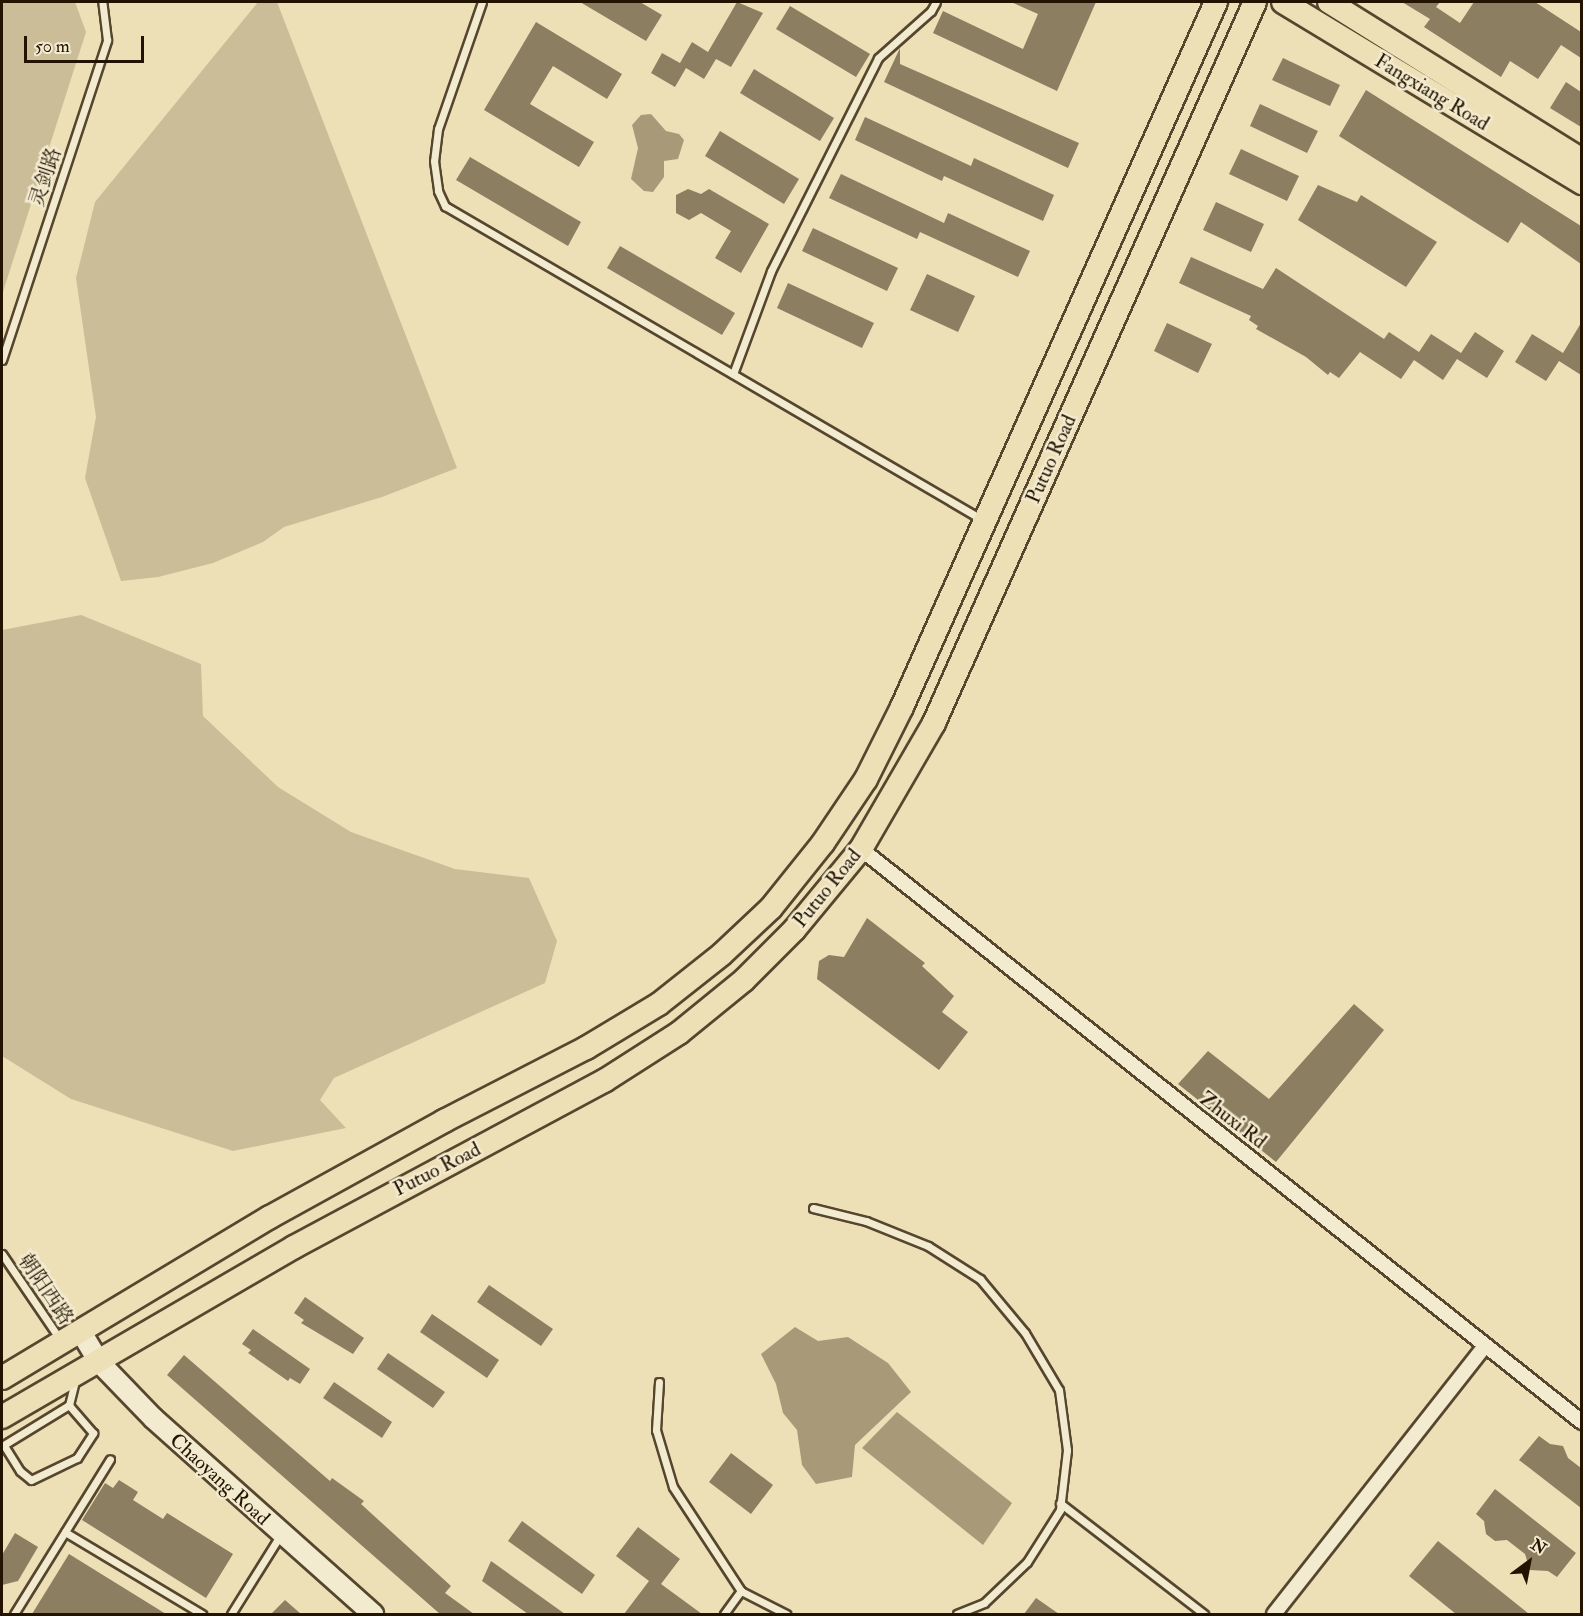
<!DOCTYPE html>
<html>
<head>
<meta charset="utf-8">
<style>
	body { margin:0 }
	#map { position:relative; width:1583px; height:1616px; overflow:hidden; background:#ede0b7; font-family:"IM FELL Double Pica","Noto Serif SC",serif }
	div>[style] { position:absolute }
	.green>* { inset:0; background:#cbbd98 }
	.water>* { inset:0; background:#a89a79 }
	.building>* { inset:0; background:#8c7e60 }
	.roads { filter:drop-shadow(2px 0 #56462e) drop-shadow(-2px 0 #56462e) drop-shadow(0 2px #56462e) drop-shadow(0 -2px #56462e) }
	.lane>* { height:7px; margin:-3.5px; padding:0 3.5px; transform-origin:3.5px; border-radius:3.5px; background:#f3ebd0 }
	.street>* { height:14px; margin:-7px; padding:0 7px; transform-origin:7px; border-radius:7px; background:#f3ebd0 }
	.secondary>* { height:20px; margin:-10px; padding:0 10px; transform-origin:10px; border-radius:10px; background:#f3ebd0 }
	.primary>* { height:22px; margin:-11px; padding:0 11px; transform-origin:11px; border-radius:11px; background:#ede0b7 }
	span { translate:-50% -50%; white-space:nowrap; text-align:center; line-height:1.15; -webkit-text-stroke:5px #f3ebd0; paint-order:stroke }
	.street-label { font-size:20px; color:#231301 }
	.frame { position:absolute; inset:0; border:3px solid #231301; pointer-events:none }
	.north { position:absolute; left:1499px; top:1532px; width:60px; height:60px; -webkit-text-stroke:4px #f3ebd0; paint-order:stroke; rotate:32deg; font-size:16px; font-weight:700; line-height:24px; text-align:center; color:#231301 }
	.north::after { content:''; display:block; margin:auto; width:21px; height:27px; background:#231301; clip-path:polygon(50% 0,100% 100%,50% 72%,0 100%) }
	.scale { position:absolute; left:24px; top:36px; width:120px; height:27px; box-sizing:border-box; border:3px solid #231301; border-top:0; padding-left:8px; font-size:18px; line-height:21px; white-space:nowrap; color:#231301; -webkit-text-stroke:4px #f3ebd0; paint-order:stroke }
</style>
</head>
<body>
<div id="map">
	<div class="green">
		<div style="clip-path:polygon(2px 2px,75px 2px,86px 32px,2px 295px)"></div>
		<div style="clip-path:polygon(258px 2px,277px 2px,457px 468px,382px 497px,284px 527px,263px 542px,213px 563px,158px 577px,121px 581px,85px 478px,96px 417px,76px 278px,95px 202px)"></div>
		<div style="clip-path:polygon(81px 615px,201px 664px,203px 716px,278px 787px,351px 832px,455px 869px,529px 878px,557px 941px,545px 983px,334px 1078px,320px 1100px,346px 1128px,233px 1151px,71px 1099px,2px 1056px,2px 630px)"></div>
	</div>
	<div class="water">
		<div style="clip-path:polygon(651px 114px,666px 131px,679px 134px,684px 140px,678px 159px,664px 161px,664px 177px,653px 192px,644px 191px,631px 179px,638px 148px,632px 125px,641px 115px)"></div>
		<div style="clip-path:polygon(795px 1327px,818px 1341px,848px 1337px,888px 1363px,911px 1392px,855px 1445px,852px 1477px,816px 1484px,802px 1465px,797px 1430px,783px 1413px,776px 1384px,761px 1354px)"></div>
		<div style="clip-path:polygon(897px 1412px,1012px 1503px,983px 1545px,862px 1448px)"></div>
	</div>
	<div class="building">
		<div style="clip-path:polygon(580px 2px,640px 2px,662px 15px,646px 41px)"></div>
		<div style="clip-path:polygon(737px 2px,763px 13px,731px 67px,716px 59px,704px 79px,686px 68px,675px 87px,651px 73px,662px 53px,680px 63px,692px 42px,708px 52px)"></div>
		<div style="clip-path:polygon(1011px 2px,1096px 2px,1057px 91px,933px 33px,943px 11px,1023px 49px,1038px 14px)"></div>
		<div style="clip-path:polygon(1402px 2px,1440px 2px,1436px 7px,1460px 23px,1474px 2px,1535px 2px,1581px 32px,1581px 58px,1561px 45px,1538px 79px,1510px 61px,1501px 77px,1424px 27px,1430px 19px)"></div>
		<div style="clip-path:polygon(790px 6px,870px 54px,856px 77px,776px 29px)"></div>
		<div style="clip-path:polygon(536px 22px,622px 74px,607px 99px,553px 66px,530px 104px,594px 142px,579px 167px,484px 110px)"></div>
		<div style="clip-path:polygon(900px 48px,900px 64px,1079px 143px,1068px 168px,884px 82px)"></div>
		<div style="clip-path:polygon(1283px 58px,1340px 85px,1330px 106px,1272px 80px)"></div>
		<div style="clip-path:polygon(754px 69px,834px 118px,820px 141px,740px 93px)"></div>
		<div style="clip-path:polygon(1566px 82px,1581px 92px,1581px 127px,1550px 108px)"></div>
		<div style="clip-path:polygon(1366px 90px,1581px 226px,1581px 264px,1521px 222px,1508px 243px,1339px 136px)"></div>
		<div style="clip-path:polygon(1260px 104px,1318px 131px,1307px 153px,1250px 126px)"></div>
		<div style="clip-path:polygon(865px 117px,971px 166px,974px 158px,1054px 195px,1043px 221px,944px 176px,942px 181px,855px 140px)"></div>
		<div style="clip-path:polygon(720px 131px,799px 179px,784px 204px,705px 156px)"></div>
		<div style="clip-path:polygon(1241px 149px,1299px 176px,1287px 201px,1229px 174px)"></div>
		<div style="clip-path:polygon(470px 157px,581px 222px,568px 246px,456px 180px)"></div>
		<div style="clip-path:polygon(841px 174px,944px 223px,948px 213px,1030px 251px,1018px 277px,920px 232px,917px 239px,829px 198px)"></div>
		<div style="clip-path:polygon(1318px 185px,1357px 202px,1361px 195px,1437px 242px,1406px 287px,1298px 220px)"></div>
		<div style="clip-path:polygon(688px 189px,701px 194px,709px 189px,769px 224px,741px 273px,715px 258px,731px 231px,701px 213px,689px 220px,676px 213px,676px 195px)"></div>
		<div style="clip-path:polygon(1216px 202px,1264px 224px,1251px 252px,1203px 230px)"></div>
		<div style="clip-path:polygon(813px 228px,898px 268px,887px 291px,802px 251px)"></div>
		<div style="clip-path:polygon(620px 246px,735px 313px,722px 335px,607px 268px)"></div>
		<div style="clip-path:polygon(1191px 257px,1263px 289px,1276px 268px,1384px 339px,1389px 332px,1419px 352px,1431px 334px,1461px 353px,1475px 332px,1504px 351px,1487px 378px,1457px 359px,1443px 380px,1414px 360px,1401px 379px,1360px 352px,1339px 378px,1330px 372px,1328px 375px,1306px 357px,1256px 329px,1258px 326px,1249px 320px,1251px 316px,1179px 283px)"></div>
		<div style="clip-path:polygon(927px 274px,975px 296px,958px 332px,910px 310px)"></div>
		<div style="clip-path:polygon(788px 283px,874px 323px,862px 348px,777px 308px)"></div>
		<div style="clip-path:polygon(1167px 323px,1212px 344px,1198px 373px,1154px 351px)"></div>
		<div style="clip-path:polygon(1581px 323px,1581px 375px,1559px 361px,1546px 381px,1515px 362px,1532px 334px,1563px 353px)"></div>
		<div style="clip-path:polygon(867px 918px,925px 963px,922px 966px,954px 996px,942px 1012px,968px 1032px,939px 1070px,817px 979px,819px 961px,829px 955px,844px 957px)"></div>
		<div style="clip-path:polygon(1354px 1004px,1384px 1030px,1276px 1162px,1178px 1084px,1208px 1051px,1269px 1099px)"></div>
		<div style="clip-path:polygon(489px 1285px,553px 1329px,541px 1346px,477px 1302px)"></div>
		<div style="clip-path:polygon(305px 1297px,364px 1338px,353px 1354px,301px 1323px,304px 1320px,294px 1313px)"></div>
		<div style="clip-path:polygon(432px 1314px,499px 1360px,487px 1378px,420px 1332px)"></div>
		<div style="clip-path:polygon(253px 1329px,310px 1369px,300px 1384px,290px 1378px,288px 1381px,248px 1353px,251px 1350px,242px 1344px)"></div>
		<div style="clip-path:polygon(388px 1353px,445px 1392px,433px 1408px,377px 1369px)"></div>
		<div style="clip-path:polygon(184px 1355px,330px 1481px,332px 1478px,364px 1501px,361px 1504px,451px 1586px,445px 1593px,474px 1614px,440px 1614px,167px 1375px)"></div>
		<div style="clip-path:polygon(334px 1382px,392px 1422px,382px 1438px,323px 1398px)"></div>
		<div style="clip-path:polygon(1539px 1436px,1550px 1444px,1563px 1446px,1568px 1458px,1581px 1468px,1581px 1508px,1519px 1460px)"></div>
		<div style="clip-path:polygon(731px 1453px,773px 1485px,751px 1514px,709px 1482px)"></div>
		<div style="clip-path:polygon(119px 1480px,138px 1492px,133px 1500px,163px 1519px,167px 1513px,233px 1554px,206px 1598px,82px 1520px,105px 1483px,113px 1488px)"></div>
		<div style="clip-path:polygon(1495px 1489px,1576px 1553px,1557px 1577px,1548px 1571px,1530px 1570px,1525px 1554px,1507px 1540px,1495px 1541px,1486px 1534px,1484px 1521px,1476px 1514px)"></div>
		<div style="clip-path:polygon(522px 1521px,595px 1575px,582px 1594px,508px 1541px)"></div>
		<div style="clip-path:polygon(638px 1527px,680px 1559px,661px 1584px,702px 1614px,624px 1614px,649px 1581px,616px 1556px)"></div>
		<div style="clip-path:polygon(15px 1533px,38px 1547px,18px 1581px,2px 1585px,2px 1555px)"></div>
		<div style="clip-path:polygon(1438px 1541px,1529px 1614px,1456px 1614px,1409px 1576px)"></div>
		<div style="clip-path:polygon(69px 1554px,166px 1614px,32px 1614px)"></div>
		<div style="clip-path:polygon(491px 1561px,565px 1614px,528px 1614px,482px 1581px)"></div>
		<div style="clip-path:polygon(1036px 1598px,1059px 1614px,1024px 1614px)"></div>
		<div style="clip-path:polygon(285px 1600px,301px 1614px,271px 1614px)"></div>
	</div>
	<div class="roads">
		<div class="lane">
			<div style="left:482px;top:2px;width:134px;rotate:109.1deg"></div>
			<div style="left:438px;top:129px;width:32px;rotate:97deg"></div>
			<div style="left:434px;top:161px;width:30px;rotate:82deg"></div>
			<div style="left:438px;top:191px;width:17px;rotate:65deg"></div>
			<div style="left:445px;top:206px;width:621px;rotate:30.28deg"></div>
			<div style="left:2px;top:360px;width:337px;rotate:-71.8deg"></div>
			<div style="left:107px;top:40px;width:38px;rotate:-97deg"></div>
			<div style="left:733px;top:374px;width:110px;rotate:-69.7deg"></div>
			<div style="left:771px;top:271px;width:238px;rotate:-63.3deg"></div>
			<div style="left:878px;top:58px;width:71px;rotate:-41.6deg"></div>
			<div style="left:931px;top:11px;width:10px;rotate:-61deg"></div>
			<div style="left:813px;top:1208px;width:55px;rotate:13.8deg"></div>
			<div style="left:866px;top:1221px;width:67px;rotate:22deg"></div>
			<div style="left:928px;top:1246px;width:62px;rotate:32.4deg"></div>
			<div style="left:980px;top:1279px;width:70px;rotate:50.2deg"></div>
			<div style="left:1025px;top:1333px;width:66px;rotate:59.2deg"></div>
			<div style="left:1059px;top:1390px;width:61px;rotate:82.4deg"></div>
			<div style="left:1067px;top:1450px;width:60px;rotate:96.7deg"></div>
			<div style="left:1060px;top:1510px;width:62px;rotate:122.4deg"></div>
			<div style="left:1027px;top:1562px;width:59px;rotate:136.4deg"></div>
			<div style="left:984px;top:1603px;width:29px;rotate:158deg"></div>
			<div style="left:2px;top:1254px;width:102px;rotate:55.8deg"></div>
			<div style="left:659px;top:1382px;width:48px;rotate:93.6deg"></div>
			<div style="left:656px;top:1430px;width:59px;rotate:73.4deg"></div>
			<div style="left:673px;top:1487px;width:124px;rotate:56.8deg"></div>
			<div style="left:741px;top:1591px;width:51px;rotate:27.1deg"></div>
			<div style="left:2px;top:1446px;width:79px;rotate:-31.5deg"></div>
			<div style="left:69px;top:1405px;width:25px;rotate:-76deg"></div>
			<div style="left:5px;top:1447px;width:28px;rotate:58deg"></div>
			<div style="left:20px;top:1471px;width:14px;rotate:39deg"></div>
			<div style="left:31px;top:1480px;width:51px;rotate:-25.6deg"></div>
			<div style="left:77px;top:1458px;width:30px;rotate:-57deg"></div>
			<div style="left:93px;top:1433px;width:37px;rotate:-131deg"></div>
			<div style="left:1060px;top:1503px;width:182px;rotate:37.6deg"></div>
			<div style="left:65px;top:1532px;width:160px;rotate:30.9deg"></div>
			<div style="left:14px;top:1614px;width:182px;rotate:-58.2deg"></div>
			<div style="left:231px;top:1614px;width:94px;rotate:-58deg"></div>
			<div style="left:724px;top:1614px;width:29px;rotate:-54deg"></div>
		</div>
		<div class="street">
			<div style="left:861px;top:849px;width:921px;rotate:38.48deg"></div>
			<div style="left:1274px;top:1614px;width:341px;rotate:-51.8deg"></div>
		</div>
		<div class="secondary">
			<div style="left:81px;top:1332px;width:35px;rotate:59deg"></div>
			<div style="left:99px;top:1362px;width:78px;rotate:46deg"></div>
			<div style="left:153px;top:1418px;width:295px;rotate:41.7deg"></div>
		</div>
		<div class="primary">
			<div style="left:1283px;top:2px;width:350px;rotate:31.2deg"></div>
			<div style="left:1329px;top:2px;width:298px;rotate:32deg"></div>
			<div style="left:2px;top:1378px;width:313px;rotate:-31deg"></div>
			<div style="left:270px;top:1217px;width:199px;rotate:-28.9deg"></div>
			<div style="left:444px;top:1121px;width:160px;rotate:-27.2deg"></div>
			<div style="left:586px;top:1048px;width:85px;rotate:-31.1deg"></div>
			<div style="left:659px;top:1004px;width:80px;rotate:-38.4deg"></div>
			<div style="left:722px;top:954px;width:67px;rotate:-43.2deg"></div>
			<div style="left:771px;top:908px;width:83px;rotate:-51.3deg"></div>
			<div style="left:823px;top:843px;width:77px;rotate:-56.1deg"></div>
			<div style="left:866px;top:779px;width:80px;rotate:-63.4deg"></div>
			<div style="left:902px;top:707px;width:772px;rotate:-65.99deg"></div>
			<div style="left:2px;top:1417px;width:338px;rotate:-30.2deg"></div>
			<div style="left:294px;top:1247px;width:352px;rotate:-28.2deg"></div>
			<div style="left:604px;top:1081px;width:89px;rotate:-32.6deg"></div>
			<div style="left:679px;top:1033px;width:84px;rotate:-39.2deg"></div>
			<div style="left:744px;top:980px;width:71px;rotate:-45deg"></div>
			<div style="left:794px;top:930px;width:105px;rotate:-50.4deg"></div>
			<div style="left:861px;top:849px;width:146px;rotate:-59.9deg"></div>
			<div style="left:934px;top:723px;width:789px;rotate:-66deg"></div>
		</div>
	</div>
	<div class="street-label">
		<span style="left:1432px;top:92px;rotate:31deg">Fangxiang Road</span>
		<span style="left:45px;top:177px;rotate:-72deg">灵剑路</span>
		<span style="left:1051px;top:459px;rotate:-66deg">Putuo Road</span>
		<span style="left:827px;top:888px;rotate:-51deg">Putuo Road</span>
		<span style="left:1233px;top:1120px;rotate:38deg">Zhuxi Rd</span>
		<span style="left:437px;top:1169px;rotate:-27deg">Putuo Road</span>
		<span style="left:46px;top:1289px;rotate:56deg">朝阳西路</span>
		<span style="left:220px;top:1479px;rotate:42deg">Chaoyang Road</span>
	</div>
	<div class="frame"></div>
	<div class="north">N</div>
	<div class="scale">50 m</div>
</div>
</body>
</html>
